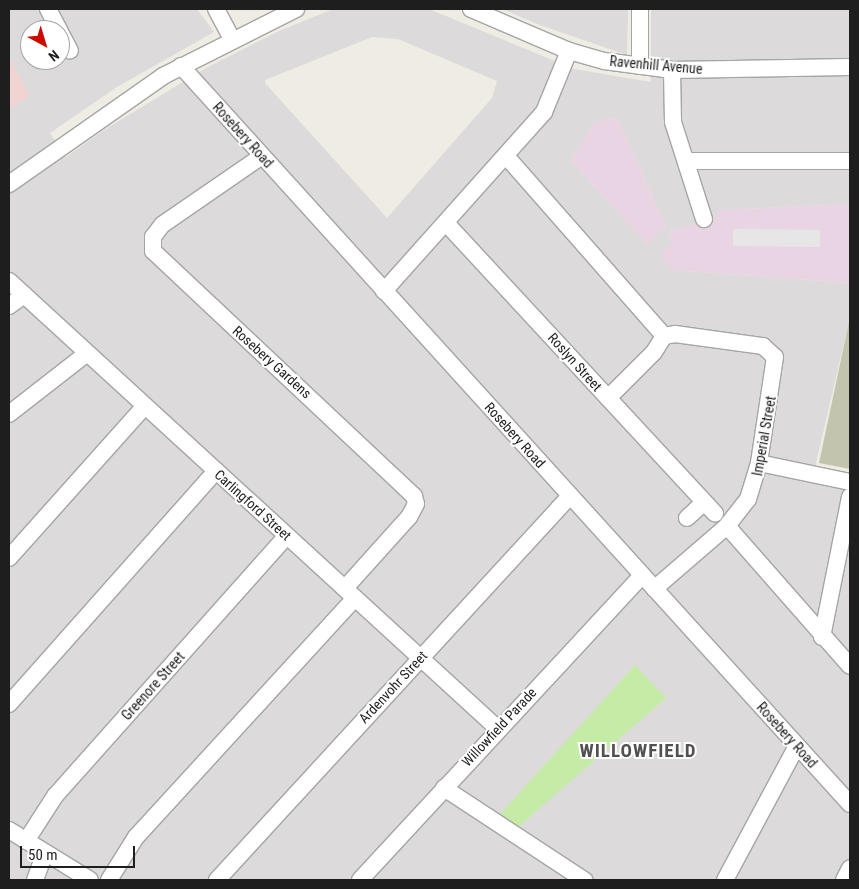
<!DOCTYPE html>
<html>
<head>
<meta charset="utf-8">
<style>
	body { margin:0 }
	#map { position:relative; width:859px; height:889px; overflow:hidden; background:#efece3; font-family:"Roboto Condensed",sans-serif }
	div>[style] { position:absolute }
	.residential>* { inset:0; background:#dcdada }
	.commercial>* { inset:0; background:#f1d4d1 }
	.industrial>* { inset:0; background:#e9d4e4 }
	.construction>* { inset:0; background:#c3c4ae }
	.grass>* { inset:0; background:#c5eca6 }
	.parking>* { inset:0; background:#e6e6e6 }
	.roads { filter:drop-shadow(1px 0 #a5a5a5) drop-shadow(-1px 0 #a5a5a5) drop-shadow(0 1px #a5a5a5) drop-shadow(0 -1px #a5a5a5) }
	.minor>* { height:16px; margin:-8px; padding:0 8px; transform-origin:8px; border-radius:8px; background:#fff }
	span { translate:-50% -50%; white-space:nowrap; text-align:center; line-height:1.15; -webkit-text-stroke:4px #fff; paint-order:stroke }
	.street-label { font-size:14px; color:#1e1e1e }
	.district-label { font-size:19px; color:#515151; font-weight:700; letter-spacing:1px }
	.frame { position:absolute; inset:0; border:10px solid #1e1e1e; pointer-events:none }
	.north { position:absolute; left:20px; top:20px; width:50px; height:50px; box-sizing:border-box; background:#fff; border:1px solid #a5a5a5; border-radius:50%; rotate:141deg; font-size:14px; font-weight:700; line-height:20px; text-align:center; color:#1e1e1e }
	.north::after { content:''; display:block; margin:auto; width:18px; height:22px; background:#cb0b00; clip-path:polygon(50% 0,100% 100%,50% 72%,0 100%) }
	.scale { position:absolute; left:20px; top:846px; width:115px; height:22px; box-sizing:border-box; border:2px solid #1e1e1e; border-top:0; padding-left:6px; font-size:15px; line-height:18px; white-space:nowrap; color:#1e1e1e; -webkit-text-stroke:4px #fff; paint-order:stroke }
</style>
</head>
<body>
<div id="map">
	<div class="residential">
		<div style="clip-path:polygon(evenodd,9px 9px,197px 9px,214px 32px,117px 87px,50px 133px,66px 157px,104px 130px,206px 68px,277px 32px,333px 9px,429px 9px,574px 69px,651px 82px,651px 9px,850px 9px,850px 204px,718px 210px,719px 218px,668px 232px,672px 243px,672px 270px,850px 283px,850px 317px,812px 480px,850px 489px,850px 880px,9px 880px,9px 109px,28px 96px,9px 56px,9px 9px,30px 30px,60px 30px,60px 60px,30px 60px,30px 30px,9px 9px,372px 37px,398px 39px,497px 81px,492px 98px,387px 218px,265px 83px,265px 80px,372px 37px,9px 9px,610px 118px,618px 120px,666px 227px,647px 244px,571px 161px,594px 123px,610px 118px)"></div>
		<div style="clip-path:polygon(502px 9px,628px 9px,627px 55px,540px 25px)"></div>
	</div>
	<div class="commercial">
		<div style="clip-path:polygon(9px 56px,29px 96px,9px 109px)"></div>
	</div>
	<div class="industrial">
		<div style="clip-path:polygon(610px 118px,618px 120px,666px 227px,647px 244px,571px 161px,594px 123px)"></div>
		<div style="clip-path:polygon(850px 204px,850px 283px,672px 270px,660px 255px,672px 243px,668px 232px,718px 218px,718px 210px)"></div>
	</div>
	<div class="construction">
		<div style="clip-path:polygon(850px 317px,850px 469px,819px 463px)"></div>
	</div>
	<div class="grass">
		<div style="clip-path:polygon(635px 665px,666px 698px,518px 827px,500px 814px)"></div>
	</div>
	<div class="parking">
		<div style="clip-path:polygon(733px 229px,820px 230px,820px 247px,733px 246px)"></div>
	</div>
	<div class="roads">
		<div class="minor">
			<div style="left:48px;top:9px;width:24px;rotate:62deg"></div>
			<div style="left:216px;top:9px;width:34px;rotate:62deg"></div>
			<div style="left:471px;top:9px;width:107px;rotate:23.2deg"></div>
			<div style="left:569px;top:51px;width:36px;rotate:16deg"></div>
			<div style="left:604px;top:61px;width:69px;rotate:7.5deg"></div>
			<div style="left:672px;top:70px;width:178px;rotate:-1deg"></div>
			<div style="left:60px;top:32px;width:21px;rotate:62deg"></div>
			<div style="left:181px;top:66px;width:996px;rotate:47.81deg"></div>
			<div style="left:640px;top:66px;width:57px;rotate:-90deg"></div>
			<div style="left:672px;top:70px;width:52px;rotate:88.9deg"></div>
			<div style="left:673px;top:122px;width:102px;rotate:72.3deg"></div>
			<div style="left:262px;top:156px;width:121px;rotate:145.4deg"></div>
			<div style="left:162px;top:225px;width:15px;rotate:127deg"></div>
			<div style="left:153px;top:237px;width:14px;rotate:90deg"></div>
			<div style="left:153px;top:251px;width:358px;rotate:43.2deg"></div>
			<div style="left:414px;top:496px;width:8px;rotate:76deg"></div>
			<div style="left:416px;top:504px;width:15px;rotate:118deg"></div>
			<div style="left:409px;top:517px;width:96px;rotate:132deg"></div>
			<div style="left:506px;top:156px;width:240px;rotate:48.7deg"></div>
			<div style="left:664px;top:336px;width:11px;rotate:-10deg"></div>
			<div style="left:675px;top:334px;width:89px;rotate:7.8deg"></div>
			<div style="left:763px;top:346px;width:16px;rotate:43deg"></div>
			<div style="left:775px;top:357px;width:107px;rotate:98.6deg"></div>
			<div style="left:759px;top:463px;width:38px;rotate:107deg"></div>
			<div style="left:748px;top:499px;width:34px;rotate:128deg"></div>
			<div style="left:727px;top:526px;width:96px;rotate:139.2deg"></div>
			<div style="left:686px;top:161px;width:164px"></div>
			<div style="left:9px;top:184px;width:188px;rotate:-35deg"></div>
			<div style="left:163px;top:76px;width:149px;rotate:-26.7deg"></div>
			<div style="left:446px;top:223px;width:396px;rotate:47.2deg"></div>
			<div style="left:9px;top:281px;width:662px;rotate:42.49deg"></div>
			<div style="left:384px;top:291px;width:240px;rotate:-48.2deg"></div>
			<div style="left:544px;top:112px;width:66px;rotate:-67.7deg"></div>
			<div style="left:9px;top:306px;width:19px;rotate:-36deg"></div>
			<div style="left:608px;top:398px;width:65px;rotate:-45deg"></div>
			<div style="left:654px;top:352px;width:19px;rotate:-58deg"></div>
			<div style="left:9px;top:414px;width:98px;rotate:-37.9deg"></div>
			<div style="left:759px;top:463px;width:93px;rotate:11.8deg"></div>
			<div style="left:687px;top:518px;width:23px;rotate:-43deg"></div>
			<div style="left:727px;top:526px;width:186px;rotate:48.7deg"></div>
			<div style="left:9px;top:558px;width:204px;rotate:-48.2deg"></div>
			<div style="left:822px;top:637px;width:143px;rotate:-78.7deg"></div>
			<div style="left:9px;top:704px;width:312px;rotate:-48.4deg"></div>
			<div style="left:444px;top:788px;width:168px;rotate:33.3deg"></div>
			<div style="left:9px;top:830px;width:95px;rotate:31.7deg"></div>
			<div style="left:26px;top:841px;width:54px;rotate:-57.2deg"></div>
			<div style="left:55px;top:796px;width:348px;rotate:-48.3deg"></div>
			<div style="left:35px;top:880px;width:29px;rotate:-70deg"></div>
			<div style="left:109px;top:880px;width:51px;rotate:-57.9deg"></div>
			<div style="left:136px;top:837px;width:324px;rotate:-47.5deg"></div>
			<div style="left:217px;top:880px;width:522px;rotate:-47.41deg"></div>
			<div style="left:360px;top:880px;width:415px;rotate:-47.2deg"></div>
			<div style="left:725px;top:880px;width:152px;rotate:-61.8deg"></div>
			<div style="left:844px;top:880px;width:13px;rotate:-63deg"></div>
		</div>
	</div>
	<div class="street-label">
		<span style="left:656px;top:65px;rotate:5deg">Ravenhill Avenue</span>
		<span style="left:243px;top:135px;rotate:48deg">Rosebery Road</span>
		<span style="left:272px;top:362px;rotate:42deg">Rosebery Gardens</span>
		<span style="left:575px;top:362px;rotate:48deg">Roslyn Street</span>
		<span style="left:515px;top:435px;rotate:48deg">Rosebery Road</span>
		<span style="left:764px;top:436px;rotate:-80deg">Imperial Street</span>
		<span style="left:253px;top:505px;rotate:42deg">Carlingford Street</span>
		<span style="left:153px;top:686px;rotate:-48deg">Greenore Street</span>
		<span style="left:393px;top:687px;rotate:-47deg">Ardenvohr Street</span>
		<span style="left:499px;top:727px;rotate:-47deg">Willowfield Parade</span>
		<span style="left:787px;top:735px;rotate:48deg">Rosebery Road</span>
	</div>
	<div class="district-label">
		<span style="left:638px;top:751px">WILLOWFIELD</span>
	</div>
	<div class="frame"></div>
	<div class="north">N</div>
	<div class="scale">50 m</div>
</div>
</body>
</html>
